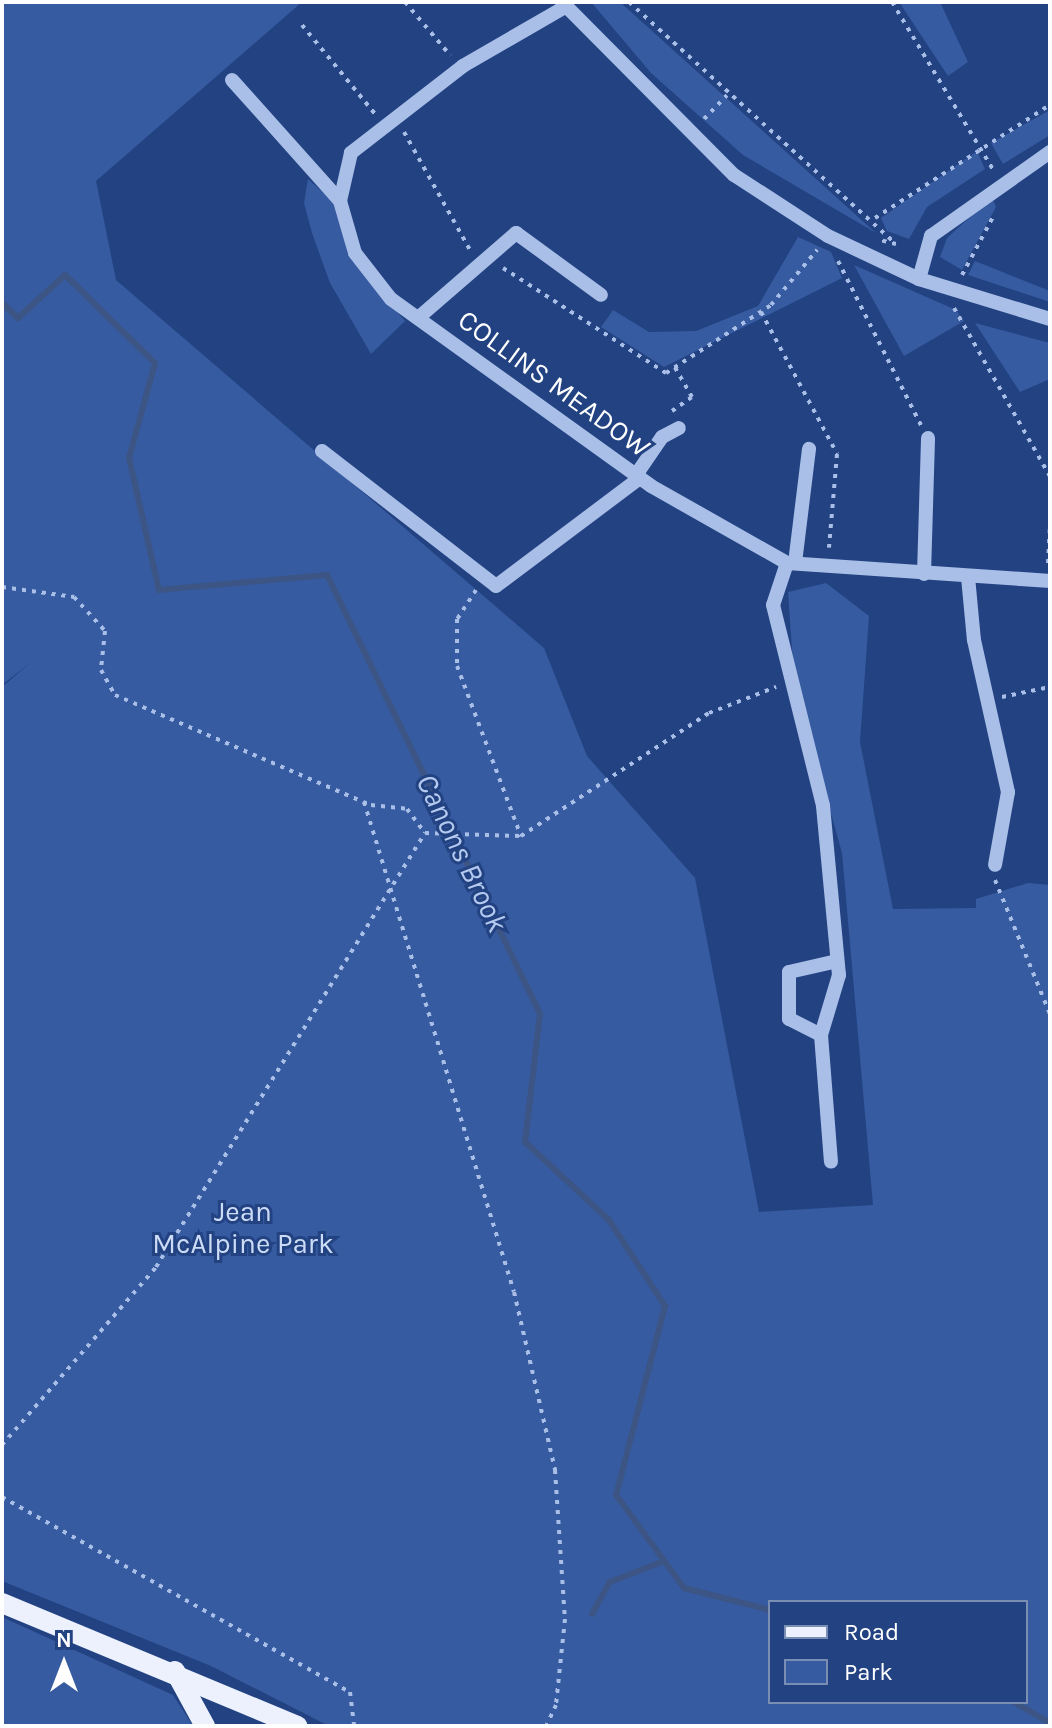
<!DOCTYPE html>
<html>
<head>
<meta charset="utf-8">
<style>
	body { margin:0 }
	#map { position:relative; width:1052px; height:1728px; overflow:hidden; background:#224282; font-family:Karla,sans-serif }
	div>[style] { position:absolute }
	.green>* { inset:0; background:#365ba0 }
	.stream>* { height:6px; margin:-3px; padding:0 3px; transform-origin:3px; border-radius:3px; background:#3d5584 }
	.path>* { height:4px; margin-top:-2px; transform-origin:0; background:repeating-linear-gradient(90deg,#a9bfe8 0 4px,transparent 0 10px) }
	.minor>* { height:14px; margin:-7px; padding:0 7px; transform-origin:7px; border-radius:7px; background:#a9bfe8 }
	.major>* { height:20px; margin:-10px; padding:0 10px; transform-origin:10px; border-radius:10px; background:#ecf1fd }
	span { translate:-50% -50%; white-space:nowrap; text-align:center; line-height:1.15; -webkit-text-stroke:6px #224282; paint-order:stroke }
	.street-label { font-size:28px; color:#fff }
	.park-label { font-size:28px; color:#cddcf6 }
	.water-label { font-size:30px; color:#b5caef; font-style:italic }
	.frame { position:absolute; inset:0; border:4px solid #fff; pointer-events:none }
	.legend { position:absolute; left:768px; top:1600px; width:260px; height:104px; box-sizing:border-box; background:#224282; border:2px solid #7a8eb4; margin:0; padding:10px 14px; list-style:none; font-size:24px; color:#fff }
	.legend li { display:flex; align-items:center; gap:16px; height:40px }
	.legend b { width:40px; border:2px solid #7a8eb4 }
	.north { position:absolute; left:24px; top:1624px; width:80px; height:80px; -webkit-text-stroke:6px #224282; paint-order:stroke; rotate:0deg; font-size:22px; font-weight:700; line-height:32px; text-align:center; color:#fff }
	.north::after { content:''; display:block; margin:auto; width:28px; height:36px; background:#fff; clip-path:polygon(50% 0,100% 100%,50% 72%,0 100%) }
</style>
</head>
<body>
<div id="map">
	<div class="green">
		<div style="clip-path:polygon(evenodd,2px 2px,302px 2px,96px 181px,116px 280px,544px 648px,587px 756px,695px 878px,759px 1212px,873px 1205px,842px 853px,794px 679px,788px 592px,826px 583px,869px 616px,860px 742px,893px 909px,976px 908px,976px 899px,1028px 883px,1050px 885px,1050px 1726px,329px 1726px,211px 1666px,2px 1581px,2px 687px,30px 663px,2px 685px,2px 2px,770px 1602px,1026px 1602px,1026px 1702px,770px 1702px,770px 1602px)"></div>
		<div style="clip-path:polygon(591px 2px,620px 2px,876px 233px,743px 155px,651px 73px)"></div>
		<div style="clip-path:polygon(899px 2px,940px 2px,968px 62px,948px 76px)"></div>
		<div style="clip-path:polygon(1050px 110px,1050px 135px,1003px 164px,991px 143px)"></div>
		<div style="clip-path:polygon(977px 151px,985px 169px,927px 207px,909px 239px,887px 231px,881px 218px)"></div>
		<div style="clip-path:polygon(308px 179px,337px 205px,348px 256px,405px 321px,371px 354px,330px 283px,312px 233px,304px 203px)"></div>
		<div style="clip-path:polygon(992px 197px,996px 207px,962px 270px,940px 257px,947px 238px)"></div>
		<div style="clip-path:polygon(798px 237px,831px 252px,842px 278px,664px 367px,601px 327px,613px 310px,649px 332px,696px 331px,758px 306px)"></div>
		<div style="clip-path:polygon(975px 261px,1050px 291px,1050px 302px,968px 275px)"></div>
		<div style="clip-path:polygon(854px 265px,956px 310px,964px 321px,904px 356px)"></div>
		<div style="clip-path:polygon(975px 323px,1050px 343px,1050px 379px,1020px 392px)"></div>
		<div style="clip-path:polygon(2px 1617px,173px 1695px,193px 1726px,2px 1726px)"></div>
	</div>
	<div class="stream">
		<div style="left:2px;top:303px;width:22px;rotate:43deg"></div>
		<div style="left:18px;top:318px;width:64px;rotate:-42.5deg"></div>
		<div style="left:65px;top:275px;width:126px;rotate:44.4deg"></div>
		<div style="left:155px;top:363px;width:98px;rotate:105.3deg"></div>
		<div style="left:129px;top:458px;width:135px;rotate:77.2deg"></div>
		<div style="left:159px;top:590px;width:169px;rotate:-5.1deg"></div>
		<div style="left:327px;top:575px;width:487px;rotate:64.1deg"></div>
		<div style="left:540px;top:1013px;width:130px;rotate:96.6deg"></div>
		<div style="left:525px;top:1142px;width:115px;rotate:42.9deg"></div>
		<div style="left:609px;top:1220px;width:103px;rotate:56.9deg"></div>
		<div style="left:665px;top:1306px;width:195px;rotate:104.5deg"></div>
		<div style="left:616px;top:1495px;width:115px;rotate:53.8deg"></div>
		<div style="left:684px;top:1588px;width:89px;rotate:14.3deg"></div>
		<div style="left:592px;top:1614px;width:37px;rotate:-61deg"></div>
		<div style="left:610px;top:1582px;width:58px;rotate:-21.3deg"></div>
		<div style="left:1014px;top:1702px;width:42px;rotate:30.3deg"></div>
	</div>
	<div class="path">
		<div style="left:405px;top:2px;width:70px;rotate:49.7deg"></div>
		<div style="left:629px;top:2px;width:360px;rotate:42.2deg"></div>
		<div style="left:896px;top:244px;width:16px;rotate:-166deg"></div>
		<div style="left:892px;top:2px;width:197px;rotate:58.9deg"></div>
		<div style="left:302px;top:25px;width:115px;rotate:50.6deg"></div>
		<div style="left:704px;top:119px;width:33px;rotate:-46deg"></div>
		<div style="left:404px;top:132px;width:135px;rotate:60.8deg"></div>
		<div style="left:875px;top:218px;width:208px;rotate:-32.9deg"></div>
		<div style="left:838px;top:261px;width:184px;rotate:63.2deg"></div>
		<div style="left:503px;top:268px;width:194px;rotate:32.8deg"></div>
		<div style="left:666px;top:373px;width:125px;rotate:-32.9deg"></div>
		<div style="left:771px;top:305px;width:72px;rotate:-50.1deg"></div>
		<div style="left:962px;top:275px;width:68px;rotate:-61.9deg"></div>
		<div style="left:954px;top:308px;width:193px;rotate:60.3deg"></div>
		<div style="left:761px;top:312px;width:161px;rotate:61.8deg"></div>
		<div style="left:837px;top:454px;width:94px;rotate:94.9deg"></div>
		<div style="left:672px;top:411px;width:24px;rotate:-35deg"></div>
		<div style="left:692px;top:397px;width:34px;rotate:-120deg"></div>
		<div style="left:1048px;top:563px;width:35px;rotate:-87deg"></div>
		<div style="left:2px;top:587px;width:73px;rotate:7.9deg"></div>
		<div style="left:74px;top:597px;width:46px;rotate:47.6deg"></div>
		<div style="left:105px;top:631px;width:39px;rotate:96deg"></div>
		<div style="left:101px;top:670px;width:29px;rotate:61deg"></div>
		<div style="left:115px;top:695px;width:279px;rotate:23.3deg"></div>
		<div style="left:371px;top:805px;width:36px;rotate:6deg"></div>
		<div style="left:407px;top:809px;width:30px;rotate:53deg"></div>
		<div style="left:476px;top:590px;width:35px;rotate:123deg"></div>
		<div style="left:457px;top:619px;width:47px;rotate:90deg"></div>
		<div style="left:457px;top:666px;width:182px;rotate:69.4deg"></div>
		<div style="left:1002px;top:697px;width:49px;rotate:-11.8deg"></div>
		<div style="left:364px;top:802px;width:512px;rotate:72.98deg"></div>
		<div style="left:514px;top:1292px;width:183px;rotate:77deg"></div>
		<div style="left:555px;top:1470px;width:149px;rotate:86.2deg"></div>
		<div style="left:565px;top:1619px;width:86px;rotate:96deg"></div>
		<div style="left:556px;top:1705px;width:23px;rotate:115deg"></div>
		<div style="left:995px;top:880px;width:145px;rotate:67.7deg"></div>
		<div style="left:2px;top:1445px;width:235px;rotate:-49.1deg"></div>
		<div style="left:156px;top:1267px;width:511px;rotate:-58.21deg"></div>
		<div style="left:425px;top:833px;width:96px;rotate:1.8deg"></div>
		<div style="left:521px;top:836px;width:225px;rotate:-33.2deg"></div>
		<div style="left:709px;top:713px;width:72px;rotate:-21.2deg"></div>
		<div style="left:2px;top:1497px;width:399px;rotate:29.3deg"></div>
		<div style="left:350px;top:1692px;width:34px;rotate:83deg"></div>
	</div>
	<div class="minor">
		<div style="left:562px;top:2px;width:244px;rotate:45.2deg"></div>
		<div style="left:734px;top:175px;width:112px;rotate:33deg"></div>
		<div style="left:828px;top:236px;width:101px;rotate:25.3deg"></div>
		<div style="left:919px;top:279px;width:137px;rotate:17deg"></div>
		<div style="left:565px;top:7px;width:118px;rotate:150deg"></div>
		<div style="left:463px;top:66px;width:142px;rotate:142.2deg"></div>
		<div style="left:351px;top:153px;width:49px;rotate:102.9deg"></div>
		<div style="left:340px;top:201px;width:54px;rotate:73.9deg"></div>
		<div style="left:355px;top:253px;width:58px;rotate:52deg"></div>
		<div style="left:391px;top:299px;width:320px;rotate:35.7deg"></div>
		<div style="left:651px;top:486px;width:156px;rotate:29.5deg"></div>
		<div style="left:787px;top:563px;width:264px;rotate:3.9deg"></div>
		<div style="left:232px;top:80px;width:162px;rotate:48.2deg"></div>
		<div style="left:919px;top:279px;width:45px;rotate:-74.4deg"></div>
		<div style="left:931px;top:236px;width:146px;rotate:-35.2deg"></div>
		<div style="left:418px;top:318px;width:130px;rotate:-40.9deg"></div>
		<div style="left:516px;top:233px;width:105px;rotate:36.1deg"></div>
		<div style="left:322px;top:451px;width:220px;rotate:37.8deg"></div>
		<div style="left:496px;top:586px;width:180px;rotate:-36.9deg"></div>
		<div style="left:636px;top:475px;width:46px;rotate:-55.6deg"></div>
		<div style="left:662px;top:437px;width:19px;rotate:-28deg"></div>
		<div style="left:787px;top:563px;width:44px;rotate:108.4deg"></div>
		<div style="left:773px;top:605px;width:207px;rotate:76deg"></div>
		<div style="left:823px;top:806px;width:170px;rotate:84.6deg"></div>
		<div style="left:839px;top:975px;width:63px;rotate:106.7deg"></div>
		<div style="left:821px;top:1035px;width:127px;rotate:85.5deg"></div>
		<div style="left:795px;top:563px;width:115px;rotate:-83deg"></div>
		<div style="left:924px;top:574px;width:136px;rotate:-88.3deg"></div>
		<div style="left:968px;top:577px;width:63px;rotate:84.6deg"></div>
		<div style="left:974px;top:640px;width:156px;rotate:77.4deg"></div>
		<div style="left:1008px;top:792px;width:74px;rotate:100.1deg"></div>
		<div style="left:821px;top:1035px;width:36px;rotate:-153deg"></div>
		<div style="left:789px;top:1019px;width:47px;rotate:-90deg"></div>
		<div style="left:789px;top:972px;width:49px;rotate:-12.9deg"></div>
	</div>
	<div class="major">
		<div style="left:2px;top:1603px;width:320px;rotate:22.6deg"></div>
		<div style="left:175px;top:1671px;width:63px;rotate:61.4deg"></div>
	</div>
	<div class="street-label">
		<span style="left:554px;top:384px;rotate:36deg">COLLINS MEADOW</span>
	</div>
	<div class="park-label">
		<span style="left:243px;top:1228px">Jean<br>McAlpine Park</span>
	</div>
	<div class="water-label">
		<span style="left:462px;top:853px;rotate:64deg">Canons Brook</span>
	</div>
	<div class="frame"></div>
	<ul class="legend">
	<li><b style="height:10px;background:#ecf1fd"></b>Road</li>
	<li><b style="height:22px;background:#365ba0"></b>Park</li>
	</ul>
	<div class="north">N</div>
</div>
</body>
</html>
